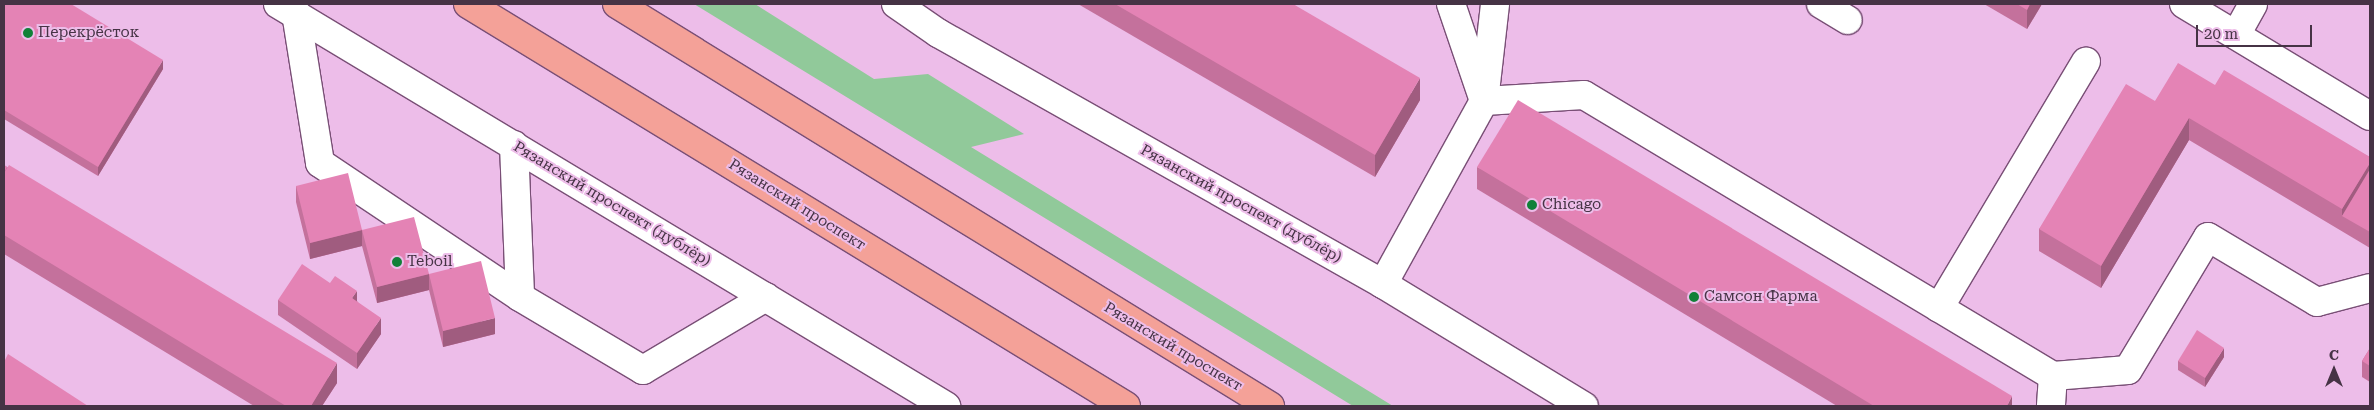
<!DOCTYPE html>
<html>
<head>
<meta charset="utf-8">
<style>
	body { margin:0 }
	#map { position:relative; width:2374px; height:410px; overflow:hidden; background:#edbde9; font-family:"Roboto Serif",serif }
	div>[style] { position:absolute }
	.green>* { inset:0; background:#91c99a }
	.roads { filter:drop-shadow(1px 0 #794f76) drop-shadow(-1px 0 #794f76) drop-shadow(0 1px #794f76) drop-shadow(0 -1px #794f76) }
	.minor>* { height:28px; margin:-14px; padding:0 14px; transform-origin:14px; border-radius:14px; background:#fff }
	.major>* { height:28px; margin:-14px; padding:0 14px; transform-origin:14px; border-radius:14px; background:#f4a198 }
	.wall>* { inset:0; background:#c4719c }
	.shaded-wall>* { inset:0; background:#a05c7f }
	.building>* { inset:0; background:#e483b5 }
	.dots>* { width:14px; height:14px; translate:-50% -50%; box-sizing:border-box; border:2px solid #edbde9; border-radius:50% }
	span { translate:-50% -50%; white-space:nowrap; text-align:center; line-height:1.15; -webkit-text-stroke:4px #edbde9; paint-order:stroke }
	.poi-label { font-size:15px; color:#463345 }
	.left { translate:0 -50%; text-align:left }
	.street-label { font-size:15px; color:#463345 }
	.frame { position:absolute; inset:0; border:5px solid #463345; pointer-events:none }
	.north { position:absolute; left:2309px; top:345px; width:50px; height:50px; -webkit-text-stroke:4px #edbde9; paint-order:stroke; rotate:0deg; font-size:14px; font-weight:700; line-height:20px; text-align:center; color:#463345 }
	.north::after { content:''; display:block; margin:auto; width:18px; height:22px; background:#463345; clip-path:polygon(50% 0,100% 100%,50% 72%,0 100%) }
	.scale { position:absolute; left:2196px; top:25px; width:116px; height:22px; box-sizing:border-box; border:2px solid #463345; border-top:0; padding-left:6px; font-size:15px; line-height:18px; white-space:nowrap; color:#463345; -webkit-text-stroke:4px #edbde9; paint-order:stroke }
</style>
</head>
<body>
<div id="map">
	<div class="green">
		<div style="clip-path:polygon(694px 4px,755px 4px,874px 79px,928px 74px,1024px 134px,971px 147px,1393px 406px,1353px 406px)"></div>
	</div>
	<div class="roads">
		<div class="minor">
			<div style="left:278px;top:4px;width:780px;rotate:31.04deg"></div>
			<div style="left:896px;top:4px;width:51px;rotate:34.6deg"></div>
			<div style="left:938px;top:33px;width:511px;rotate:29.42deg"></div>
			<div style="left:1383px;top:284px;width:235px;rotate:31.3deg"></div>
			<div style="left:1451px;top:4px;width:102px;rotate:71.2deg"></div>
			<div style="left:1484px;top:101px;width:100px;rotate:-3.4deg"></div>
			<div style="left:1584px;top:95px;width:547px;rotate:30.93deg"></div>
			<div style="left:2053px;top:376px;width:30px;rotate:94deg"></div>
			<div style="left:1821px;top:4px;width:31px;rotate:31deg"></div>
			<div style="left:2184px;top:4px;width:217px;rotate:31.1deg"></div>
			<div style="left:296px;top:13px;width:152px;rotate:80.9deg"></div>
			<div style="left:320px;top:163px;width:241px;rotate:33.8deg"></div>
			<div style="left:520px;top:297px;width:143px;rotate:30.7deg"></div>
			<div style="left:643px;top:370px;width:143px;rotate:-30.7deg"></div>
			<div style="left:2236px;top:35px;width:35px;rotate:-61deg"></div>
			<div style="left:514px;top:145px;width:152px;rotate:87.7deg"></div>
			<div style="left:1383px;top:284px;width:209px;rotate:-61.1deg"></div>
			<div style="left:1484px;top:101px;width:98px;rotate:-83.5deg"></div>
			<div style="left:1939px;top:308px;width:287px;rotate:-59.2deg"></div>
			<div style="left:2053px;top:376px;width:75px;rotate:-4.6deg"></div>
			<div style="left:2128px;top:370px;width:155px;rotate:-59deg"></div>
			<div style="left:2208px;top:237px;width:127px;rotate:30.8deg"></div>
			<div style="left:2317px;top:302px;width:55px;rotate:-14.8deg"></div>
		</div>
		<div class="major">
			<div style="left:468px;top:4px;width:771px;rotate:31.42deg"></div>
			<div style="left:617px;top:4px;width:767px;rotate:31.62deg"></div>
		</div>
	</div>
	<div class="wall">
		<div style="clip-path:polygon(4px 4px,163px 69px,98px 176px,4px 119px)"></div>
		<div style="clip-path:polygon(1078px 4px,1293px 4px,1420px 100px,1375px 177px)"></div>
		<div style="clip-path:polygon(1984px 4px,2042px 4px,2027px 29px)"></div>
		<div style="clip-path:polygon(2215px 85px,2370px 157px,2370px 248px,2189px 140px,2101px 288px,2039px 251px,2039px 229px,2155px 101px)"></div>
		<div style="clip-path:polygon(4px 165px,337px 383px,322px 406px,254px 406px,4px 254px)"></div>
		<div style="clip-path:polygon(1477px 167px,2012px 406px,1837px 406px,1477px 189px)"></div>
		<div style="clip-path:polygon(296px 186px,429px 274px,495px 334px,443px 347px,429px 290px,377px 303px,362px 246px,310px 259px,296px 202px)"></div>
		<div style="clip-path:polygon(278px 300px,357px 301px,381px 334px,357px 369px,278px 315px)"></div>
		<div style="clip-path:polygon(2370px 348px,2370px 382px,2362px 377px,2362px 361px)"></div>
		<div style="clip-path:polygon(2224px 357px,2205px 387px,2178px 370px,2178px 361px)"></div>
	</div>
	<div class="shaded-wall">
		<div style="clip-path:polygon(2030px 4px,2042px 4px,2027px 29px,2027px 10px)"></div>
		<div style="clip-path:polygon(163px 60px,163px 69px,98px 176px,98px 167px)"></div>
		<div style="clip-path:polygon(1420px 78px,1420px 100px,1375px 177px,1375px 155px)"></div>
		<div style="clip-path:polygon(2189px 118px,2189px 140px,2101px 288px,2101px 266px)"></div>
		<div style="clip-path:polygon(2370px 163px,2370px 185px,2342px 216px,2342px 209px)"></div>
		<div style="clip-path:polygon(362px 230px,362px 246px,310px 259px,310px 243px)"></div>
		<div style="clip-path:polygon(429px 274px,429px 290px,377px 303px,377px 287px)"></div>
		<div style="clip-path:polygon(357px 291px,357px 307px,352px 298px)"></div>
		<div style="clip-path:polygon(381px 318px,381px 334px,357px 369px,357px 353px)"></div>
		<div style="clip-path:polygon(495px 318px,495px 334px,443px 347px,443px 331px)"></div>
		<div style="clip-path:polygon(2224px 348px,2224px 357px,2205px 387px,2205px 378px)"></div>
		<div style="clip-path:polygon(337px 363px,337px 383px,322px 406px,311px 406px)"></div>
		<div style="clip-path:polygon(2012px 396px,2012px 406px,2007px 406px)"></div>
	</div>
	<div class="building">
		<div style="clip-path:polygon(4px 4px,71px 4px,163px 60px,98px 167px,4px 110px)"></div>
		<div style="clip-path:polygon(1115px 4px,1293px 4px,1420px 78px,1375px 155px)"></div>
		<div style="clip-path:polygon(2017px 4px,2030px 4px,2027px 10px)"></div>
		<div style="clip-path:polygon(2178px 63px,2215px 85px,2224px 70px,2370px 157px,2370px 163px,2342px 209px,2189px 118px,2101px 266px,2039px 229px,2126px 84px,2155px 101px)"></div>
		<div style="clip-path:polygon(1518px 100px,2012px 396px,2007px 406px,1874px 406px,1477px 167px)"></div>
		<div style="clip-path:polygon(4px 165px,7px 167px,4px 173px)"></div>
		<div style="clip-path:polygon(9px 165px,337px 363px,311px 406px,286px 406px,4px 235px,4px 173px)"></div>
		<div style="clip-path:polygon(2370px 169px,2370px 232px,2342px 216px)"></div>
		<div style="clip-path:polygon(348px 173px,362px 230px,414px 217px,429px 274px,481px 261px,495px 318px,443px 331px,429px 274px,377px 287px,362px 230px,310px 243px,296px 186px)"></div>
		<div style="clip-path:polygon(302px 264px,330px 283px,335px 276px,357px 291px,352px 298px,381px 318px,357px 353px,278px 300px)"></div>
		<div style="clip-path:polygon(2197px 330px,2224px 348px,2205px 378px,2178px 361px)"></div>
		<div style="clip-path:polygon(2370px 348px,2370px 366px,2362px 361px)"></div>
		<div style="clip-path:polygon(8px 354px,88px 406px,6px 406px,4px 405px,4px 362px)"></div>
	</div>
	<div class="dots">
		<div style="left:28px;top:33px;background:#118138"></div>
		<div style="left:1532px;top:205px;background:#118138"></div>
		<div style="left:397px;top:262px;background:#118138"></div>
		<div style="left:1694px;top:297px;background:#118138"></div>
	</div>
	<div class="poi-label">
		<span class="left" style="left:38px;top:33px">Перекрёсток</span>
		<span class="left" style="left:1542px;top:205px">Chicago</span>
		<span class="left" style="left:407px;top:262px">Teboil</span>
		<span class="left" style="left:1704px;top:297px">Самсон Фарма</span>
	</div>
	<div class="street-label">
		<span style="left:612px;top:204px;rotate:31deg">Рязанский проспект (дублёр)</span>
		<span style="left:1241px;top:204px;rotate:29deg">Рязанский проспект (дублёр)</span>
		<span style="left:797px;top:205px;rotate:32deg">Рязанский проспект</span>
		<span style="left:1173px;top:347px;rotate:31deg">Рязанский проспект</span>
	</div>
	<div class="frame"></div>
	<div class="north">С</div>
	<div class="scale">20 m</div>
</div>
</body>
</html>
